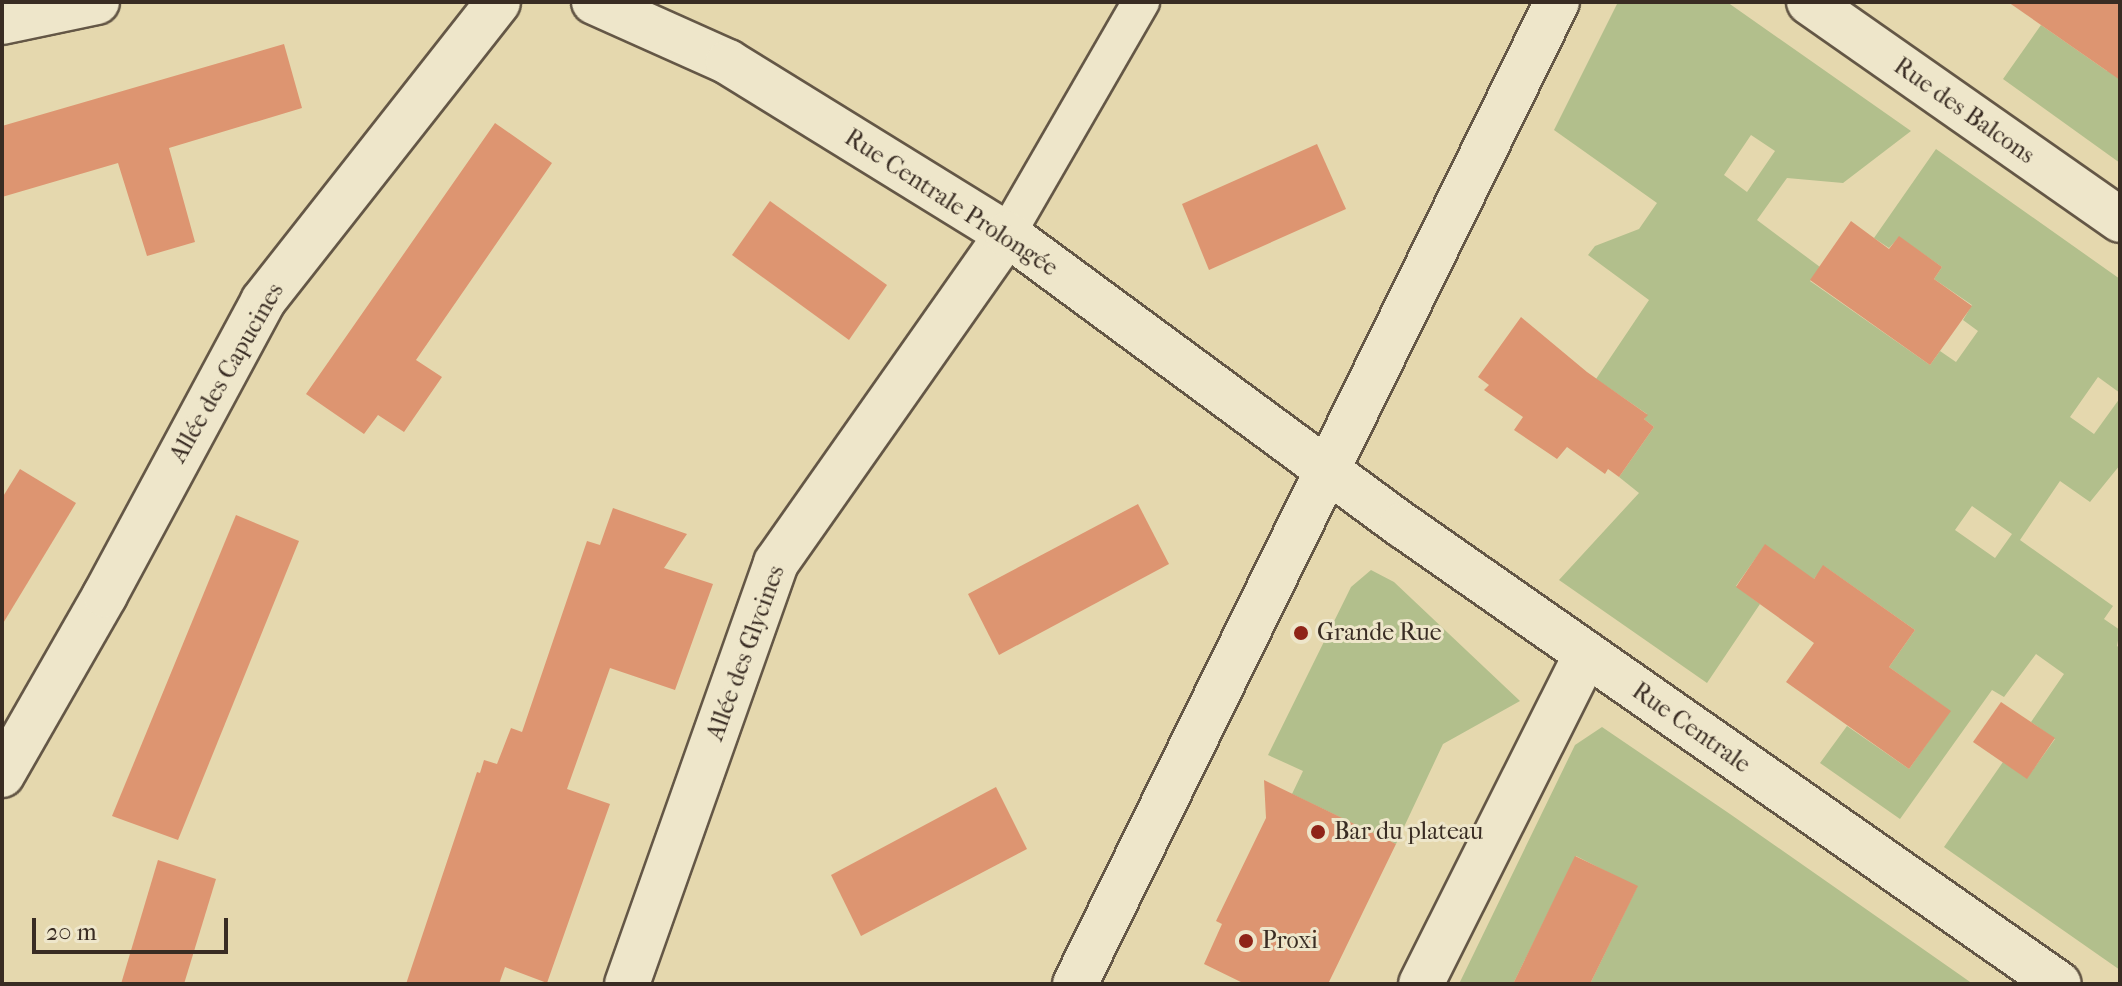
<!DOCTYPE html>
<html>
<head>
<meta charset="utf-8">
<style>
	body { margin:0 }
	#map { position:relative; width:2122px; height:986px; overflow:hidden; background:#e5d8ae; font-family:"IM FELL French Canon",serif }
	div>[style] { position:absolute }
	.green>* { inset:0; background:#b2bf8c }
	.building>* { inset:0; background:#dd9571 }
	.roads { filter:drop-shadow(2px 0 #645746) drop-shadow(-2px 0 #645746) drop-shadow(0 2px #645746) drop-shadow(0 -2px #645746) }
	.service>* { height:36px; margin:-18px; padding:0 18px; transform-origin:18px; border-radius:18px; background:#eee6ca }
	.minor>* { height:44px; margin:-22px; padding:0 22px; transform-origin:22px; border-radius:22px; background:#eee6ca }
	.tertiary>* { height:44px; margin:-22px; padding:0 22px; transform-origin:22px; border-radius:22px; background:#eee6ca }
	.dots>* { width:22px; height:22px; translate:-50% -50%; box-sizing:border-box; border:4px solid #eee6ca; border-radius:50% }
	span { translate:-50% -50%; white-space:nowrap; text-align:center; line-height:1.15; -webkit-text-stroke:6px #eee6ca; paint-order:stroke }
	.street-label { font-size:24px; color:#392c23 }
	.poi-label { font-size:24px; color:#392c23 }
	.left { translate:0 -50%; text-align:left }
	.frame { position:absolute; inset:0; border:4px solid #392c23; pointer-events:none }
	.scale { position:absolute; left:32px; top:918px; width:196px; height:36px; box-sizing:border-box; border:4px solid #392c23; border-top:0; padding-left:10px; font-size:24px; line-height:28px; white-space:nowrap; color:#392c23; -webkit-text-stroke:6px #eee6ca; paint-order:stroke }
</style>
</head>
<body>
<div id="map">
	<div class="green">
		<div style="clip-path:polygon(evenodd,1618px 2px,1727px 2px,1911px 131px,1843px 183px,1787px 178px,1757px 220px,1820px 267px,1810px 281px,1930px 365px,1940px 351px,1956px 362px,1978px 331px,1963px 320px,1972px 305px,1934px 279px,1942px 267px,1899px 237px,1889px 248px,1874px 238px,1936px 149px,2120px 279px,2120px 393px,2098px 377px,2070px 417px,2094px 434px,2120px 398px,2120px 465px,2090px 502px,2060px 481px,2020px 540px,2113px 606px,2104px 619px,2120px 630px,2117px 646px,2120px 648px,2120px 970px,1944px 847px,2003px 762px,2027px 778px,2055px 739px,2031px 722px,2064px 674px,2036px 654px,2004px 697px,1992px 690px,1900px 819px,1820px 763px,1847px 726px,1909px 769px,1950px 711px,1889px 667px,1915px 630px,1824px 566px,1813px 580px,1765px 545px,1736px 586px,1760px 604px,1707px 683px,1559px 580px,1639px 493px,1619px 477px,1654px 427px,1644px 419px,1647px 414px,1596px 379px,1649px 300px,1588px 255px,1595px 246px,1639px 229px,1657px 203px,1554px 130px,1618px 2px,1751px 135px,1775px 151px,1747px 192px,1724px 175px,1751px 135px,1618px 2px,1972px 506px,2012px 534px,1995px 558px,1955px 530px,1972px 506px)"></div>
		<div style="clip-path:polygon(2041px 25px,2107px 71px,2120px 53px,2120px 163px,2003px 79px)"></div>
		<div style="clip-path:polygon(1371px 570px,1394px 582px,1520px 701px,1443px 744px,1396px 844px,1292px 794px,1303px 771px,1268px 755px,1351px 587px)"></div>
		<div style="clip-path:polygon(1602px 727px,1730px 814px,1973px 984px,1590px 984px,1637px 887px,1576px 856px,1513px 984px,1459px 984px,1575px 745px)"></div>
	</div>
	<div class="building">
		<div style="clip-path:polygon(2008px 2px,2120px 2px,2120px 80px)"></div>
		<div style="clip-path:polygon(284px 44px,302px 108px,169px 148px,195px 242px,147px 256px,118px 163px,2px 197px,2px 126px)"></div>
		<div style="clip-path:polygon(495px 123px,552px 163px,416px 360px,442px 377px,404px 432px,378px 415px,364px 434px,306px 394px)"></div>
		<div style="clip-path:polygon(1317px 144px,1346px 209px,1209px 270px,1182px 204px)"></div>
		<div style="clip-path:polygon(770px 201px,887px 285px,849px 340px,732px 255px)"></div>
		<div style="clip-path:polygon(1851px 221px,1889px 249px,1899px 236px,1942px 267px,1934px 279px,1972px 306px,1930px 365px,1810px 280px)"></div>
		<div style="clip-path:polygon(1521px 317px,1587px 372px,1648px 415px,1644px 419px,1654px 427px,1619px 477px,1608px 469px,1605px 474px,1567px 447px,1557px 459px,1514px 430px,1523px 417px,1484px 390px,1489px 385px,1478px 377px)"></div>
		<div style="clip-path:polygon(20px 469px,76px 503px,2px 625px,2px 498px)"></div>
		<div style="clip-path:polygon(1138px 504px,1169px 564px,999px 655px,968px 594px)"></div>
		<div style="clip-path:polygon(613px 508px,687px 534px,664px 568px,713px 584px,675px 690px,610px 668px,567px 789px,610px 804px,547px 983px,505px 967px,499px 984px,406px 984px,477px 772px,480px 773px,484px 760px,497px 764px,511px 728px,522px 732px,587px 541px,600px 545px)"></div>
		<div style="clip-path:polygon(236px 515px,299px 541px,178px 840px,112px 816px)"></div>
		<div style="clip-path:polygon(1765px 544px,1814px 579px,1823px 565px,1915px 630px,1889px 667px,1951px 711px,1909px 769px,1786px 682px,1814px 643px,1736px 587px)"></div>
		<div style="clip-path:polygon(2001px 702px,2055px 738px,2027px 779px,1973px 742px)"></div>
		<div style="clip-path:polygon(1264px 780px,1396px 844px,1328px 984px,1245px 984px,1204px 964px,1222px 924px,1216px 921px,1266px 818px)"></div>
		<div style="clip-path:polygon(996px 787px,1027px 849px,861px 936px,831px 875px)"></div>
		<div style="clip-path:polygon(1575px 856px,1638px 886px,1590px 984px,1513px 984px)"></div>
		<div style="clip-path:polygon(158px 860px,216px 879px,184px 984px,121px 984px)"></div>
	</div>
	<div class="roads">
		<div class="service">
			<div style="left:1007px;top:234px;width:268px;rotate:-60deg"></div>
		</div>
		<div class="minor">
			<div style="left:1809px;top:2px;width:380px;rotate:35deg"></div>
			<div style="left:2px;top:22px;width:97px;rotate:-11.9deg"></div>
			<div style="left:2px;top:775px;width:207px;rotate:-60.2deg"></div>
			<div style="left:105px;top:595px;width:334px;rotate:-61.7deg"></div>
			<div style="left:263px;top:301px;width:380px;rotate:-51.8deg"></div>
			<div style="left:627px;top:984px;width:447px;rotate:-70.5deg"></div>
			<div style="left:776px;top:563px;width:402px;rotate:-54.9deg"></div>
			<div style="left:1421px;top:984px;width:369px;rotate:-63.4deg"></div>
		</div>
		<div class="tertiary">
			<div style="left:594px;top:2px;width:147px;rotate:24.1deg"></div>
			<div style="left:728px;top:62px;width:328px;rotate:31.7deg"></div>
			<div style="left:1007px;top:234px;width:491px;rotate:36.4deg"></div>
			<div style="left:1402px;top:525px;width:801px;rotate:34.94deg"></div>
			<div style="left:1075px;top:984px;width:1094px;rotate:-63.86deg"></div>
		</div>
	</div>
	<div class="dots">
		<div style="left:1301px;top:633px;background:#8f2418"></div>
		<div style="left:1318px;top:832px;background:#8f2418"></div>
		<div style="left:1246px;top:941px;background:#8f2418"></div>
	</div>
	<div class="street-label">
		<span style="left:1964px;top:111px;rotate:35deg">Rue des Balcons</span>
		<span style="left:951px;top:203px;rotate:33deg">Rue Centrale Prolongée</span>
		<span style="left:227px;top:373px;rotate:-60deg">Allée des Capucines</span>
		<span style="left:746px;top:653px;rotate:-70deg">Allée des Glycines</span>
		<span style="left:1691px;top:728px;rotate:35deg">Rue Centrale</span>
	</div>
	<div class="poi-label">
		<span class="left" style="left:1317px;top:633px">Grande Rue</span>
		<span class="left" style="left:1334px;top:832px">Bar du plateau</span>
		<span class="left" style="left:1262px;top:941px">Proxi</span>
	</div>
	<div class="frame"></div>
	<div class="scale">20 m</div>
</div>
</body>
</html>
